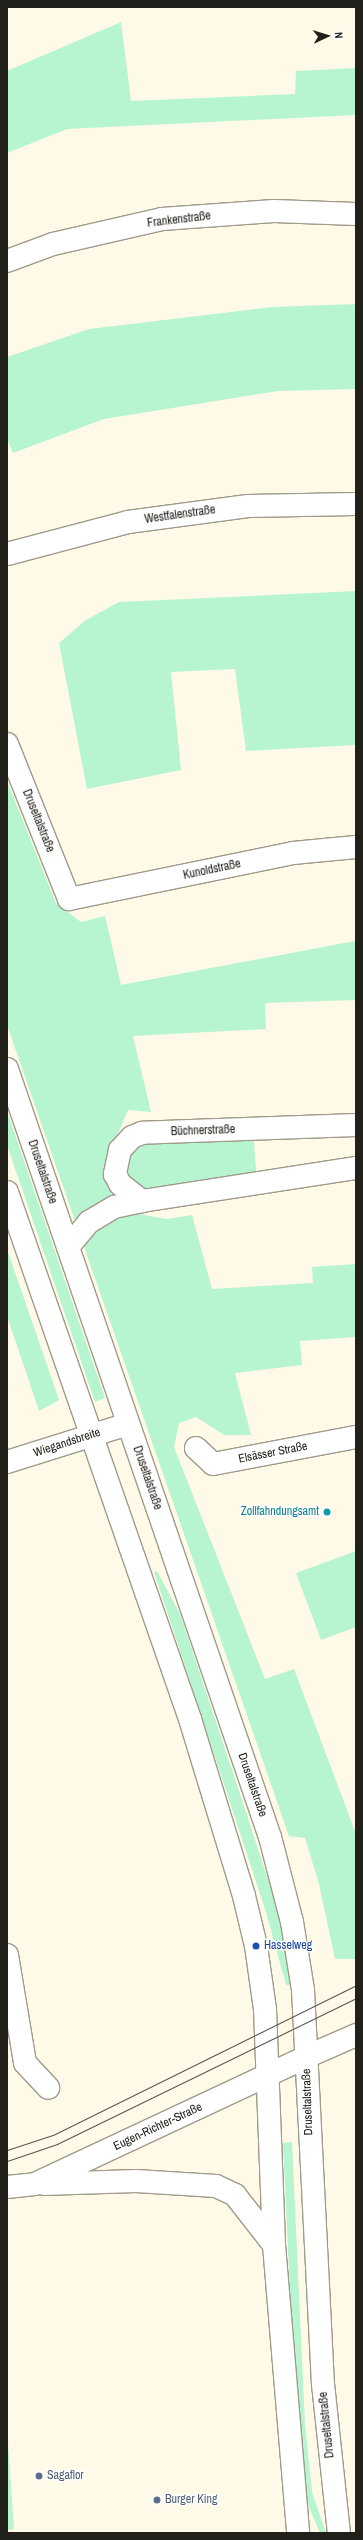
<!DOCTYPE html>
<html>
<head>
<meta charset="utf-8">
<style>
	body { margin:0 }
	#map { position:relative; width:363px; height:2540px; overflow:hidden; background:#fffae8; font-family:"Archivo Narrow",sans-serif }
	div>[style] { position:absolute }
	.green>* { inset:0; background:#b7f4d0 }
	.roads { filter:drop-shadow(1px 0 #9f9a8a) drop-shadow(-1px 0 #9f9a8a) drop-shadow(0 1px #9f9a8a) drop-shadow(0 -1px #9f9a8a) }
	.minor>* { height:22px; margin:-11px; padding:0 11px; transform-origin:11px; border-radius:11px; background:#fff }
	.secondary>* { height:22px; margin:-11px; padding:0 11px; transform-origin:11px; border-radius:11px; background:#fff }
	.tram>* { height:1px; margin:-0.5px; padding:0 0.5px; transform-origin:0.5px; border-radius:0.5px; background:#58554c }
	.dots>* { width:11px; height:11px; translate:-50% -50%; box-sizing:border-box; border:2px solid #fff; border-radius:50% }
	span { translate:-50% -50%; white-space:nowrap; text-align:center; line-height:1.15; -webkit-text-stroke:3px #fff; paint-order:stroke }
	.street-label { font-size:12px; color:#22201a }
	.culture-label { font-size:12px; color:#0d838f }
	.right { translate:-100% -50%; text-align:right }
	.transit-label { font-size:12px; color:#164399 }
	.left { translate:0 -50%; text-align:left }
	.service-label { font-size:12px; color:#4e5e75 }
	.frame { position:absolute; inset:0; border:8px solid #22201a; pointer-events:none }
	.north { position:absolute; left:307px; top:16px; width:40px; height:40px; -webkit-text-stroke:3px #fff; paint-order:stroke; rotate:86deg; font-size:11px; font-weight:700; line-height:16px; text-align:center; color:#22201a }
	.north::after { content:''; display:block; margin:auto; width:14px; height:18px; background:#22201a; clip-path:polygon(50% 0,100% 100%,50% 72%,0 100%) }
</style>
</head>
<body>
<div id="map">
	<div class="green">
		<div style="clip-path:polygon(121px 22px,131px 101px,295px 94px,296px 71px,356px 68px,356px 115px,67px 129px,7px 153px,7px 71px)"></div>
		<div style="clip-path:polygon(356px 304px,356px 389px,278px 391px,104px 419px,13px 453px,7px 439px,7px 357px,89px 329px,272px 307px)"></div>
		<div style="clip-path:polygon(356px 591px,356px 745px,246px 751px,235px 669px,171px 672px,181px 770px,87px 789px,59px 643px,86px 620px,119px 602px)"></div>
		<div style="clip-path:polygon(7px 781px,56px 903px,81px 922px,105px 916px,121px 985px,355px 941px,356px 945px,356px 1000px,265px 1003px,266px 1029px,133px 1036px,151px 1112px,128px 1110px,106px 1162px,117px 1190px,139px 1214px,166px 1219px,192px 1215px,212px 1289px,313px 1283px,312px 1267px,356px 1264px,356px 1337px,300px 1341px,302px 1365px,235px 1373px,251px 1435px,224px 1435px,196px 1417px,179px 1423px,174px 1447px,265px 1679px,294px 1669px,356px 1834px,356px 1959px,335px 1959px,319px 1884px,305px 1838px,289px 1836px,7px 1025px)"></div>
		<div style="clip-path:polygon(7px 1111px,105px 1398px,95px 1402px,7px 1145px)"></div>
		<div style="clip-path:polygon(253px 1129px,257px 1183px,142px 1201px,115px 1162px,132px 1137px)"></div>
		<div style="clip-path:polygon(7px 1249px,59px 1400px,39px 1411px,7px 1316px)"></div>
		<div style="clip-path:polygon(356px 1551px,356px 1627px,321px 1640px,296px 1573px)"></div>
		<div style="clip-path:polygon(157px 1571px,180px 1614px,245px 1809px,277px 1907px,292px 1985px,286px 1985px,266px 1912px,154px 1572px)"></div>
		<div style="clip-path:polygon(292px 2142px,305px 2424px,312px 2492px,326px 2533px,320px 2533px,304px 2495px,292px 2335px,283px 2143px)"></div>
		<div style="clip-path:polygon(7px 2428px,14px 2529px,7px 2530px)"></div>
	</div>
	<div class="roads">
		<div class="minor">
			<div style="left:7px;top:261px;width:49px;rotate:-20.3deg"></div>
			<div style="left:53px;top:244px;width:112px;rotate:-12.9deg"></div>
			<div style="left:162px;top:219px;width:112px;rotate:-4.1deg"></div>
			<div style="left:274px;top:211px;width:82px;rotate:2.1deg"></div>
			<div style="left:7px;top:554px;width:125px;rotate:-14.8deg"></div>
			<div style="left:128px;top:522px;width:121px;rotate:-7.6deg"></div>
			<div style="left:248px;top:506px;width:108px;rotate:-1.1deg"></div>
			<div style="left:7px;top:744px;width:167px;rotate:68.2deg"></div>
			<div style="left:69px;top:899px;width:229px;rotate:-11.6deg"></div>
			<div style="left:293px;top:853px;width:63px;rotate:-5.4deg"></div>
			<div style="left:356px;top:1125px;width:214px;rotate:177.9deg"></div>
			<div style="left:142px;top:1133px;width:11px;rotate:158deg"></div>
			<div style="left:132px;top:1137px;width:18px;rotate:133deg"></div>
			<div style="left:120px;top:1150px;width:25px;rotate:102deg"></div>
			<div style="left:115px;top:1174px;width:11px;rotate:63deg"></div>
			<div style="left:120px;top:1184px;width:28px;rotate:38deg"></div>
			<div style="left:142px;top:1201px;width:217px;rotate:-8.8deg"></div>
			<div style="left:68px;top:1247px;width:33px;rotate:-50deg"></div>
			<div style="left:89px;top:1222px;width:29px;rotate:-31deg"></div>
			<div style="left:114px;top:1207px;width:29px;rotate:-12deg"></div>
			<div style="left:196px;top:1448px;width:23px;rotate:43deg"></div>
			<div style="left:213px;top:1464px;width:146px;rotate:-10.7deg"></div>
			<div style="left:7px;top:1462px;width:127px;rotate:-17.4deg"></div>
			<div style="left:7px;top:1955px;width:109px;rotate:80.5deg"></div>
			<div style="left:25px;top:2063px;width:34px;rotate:47deg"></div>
			<div style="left:306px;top:2057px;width:55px;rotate:-23.7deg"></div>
		</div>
		<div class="secondary">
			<div style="left:7px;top:1069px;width:812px;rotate:71.1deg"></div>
			<div style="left:270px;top:1837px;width:88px;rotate:75.5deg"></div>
			<div style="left:292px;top:1922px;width:69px;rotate:80.8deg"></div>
			<div style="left:303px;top:1990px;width:395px;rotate:87.1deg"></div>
			<div style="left:323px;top:2384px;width:150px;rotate:83.9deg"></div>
			<div style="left:7px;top:1192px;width:558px;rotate:70.85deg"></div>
			<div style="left:190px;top:1719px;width:185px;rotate:73deg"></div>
			<div style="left:244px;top:1896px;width:51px;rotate:76.5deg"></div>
			<div style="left:256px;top:1946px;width:64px;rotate:81.9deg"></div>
			<div style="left:265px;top:2009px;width:236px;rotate:87.8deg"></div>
			<div style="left:274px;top:2245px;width:289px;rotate:85.2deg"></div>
			<div style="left:44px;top:2184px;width:92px;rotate:-1.9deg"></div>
			<div style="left:136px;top:2181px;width:80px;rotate:3.6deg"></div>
			<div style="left:216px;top:2186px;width:21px;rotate:25deg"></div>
			<div style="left:235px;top:2195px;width:63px;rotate:52deg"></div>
			<div style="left:7px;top:2187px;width:28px;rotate:-6deg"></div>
			<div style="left:35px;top:2184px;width:299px;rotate:-25.1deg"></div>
		</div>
	</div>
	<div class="tram">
		<div style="left:7px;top:2150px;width:48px;rotate:-18.1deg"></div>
		<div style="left:53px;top:2135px;width:338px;rotate:-26.3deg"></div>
		<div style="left:7px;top:2161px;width:53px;rotate:-18.8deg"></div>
		<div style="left:57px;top:2144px;width:333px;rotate:-26deg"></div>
	</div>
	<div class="dots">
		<div style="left:327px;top:1512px;background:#0f9aa8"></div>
		<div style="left:256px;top:1946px;background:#1a4fb4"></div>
		<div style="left:39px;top:2476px;background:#5c6f8a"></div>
		<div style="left:157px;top:2500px;background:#5c6f8a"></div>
	</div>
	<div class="street-label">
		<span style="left:179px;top:220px;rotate:-7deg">Frankenstraße</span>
		<span style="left:180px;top:515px;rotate:-8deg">Westfalenstraße</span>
		<span style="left:38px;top:821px;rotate:68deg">Druseltalstraße</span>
		<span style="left:212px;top:870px;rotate:-12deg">Kunoldstraße</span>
		<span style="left:203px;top:1131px;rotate:-2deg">Büchnerstraße</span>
		<span style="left:42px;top:1172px;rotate:71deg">Druseltalstraße</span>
		<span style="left:67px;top:1443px;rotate:-18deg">Wiegandsbreite</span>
		<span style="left:273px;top:1453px;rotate:-11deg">Elsässer Straße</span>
		<span style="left:147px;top:1478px;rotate:71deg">Druseltalstraße</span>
		<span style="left:252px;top:1785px;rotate:71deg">Druseltalstraße</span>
		<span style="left:308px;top:2102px;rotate:-92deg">Druseltalstraße</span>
		<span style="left:158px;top:2127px;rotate:-25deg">Eugen-Richter-Straße</span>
		<span style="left:327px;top:2425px;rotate:-96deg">Druseltalstraße</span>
	</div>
	<div class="culture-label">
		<span class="right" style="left:319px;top:1512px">Zollfahndungsamt</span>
	</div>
	<div class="transit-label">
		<span class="left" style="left:264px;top:1946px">Hasselweg</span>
	</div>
	<div class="service-label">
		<span class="left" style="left:47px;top:2476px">Sagaflor</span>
		<span class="left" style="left:165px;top:2500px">Burger King</span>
	</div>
	<div class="frame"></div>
	<div class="north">N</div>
</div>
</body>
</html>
